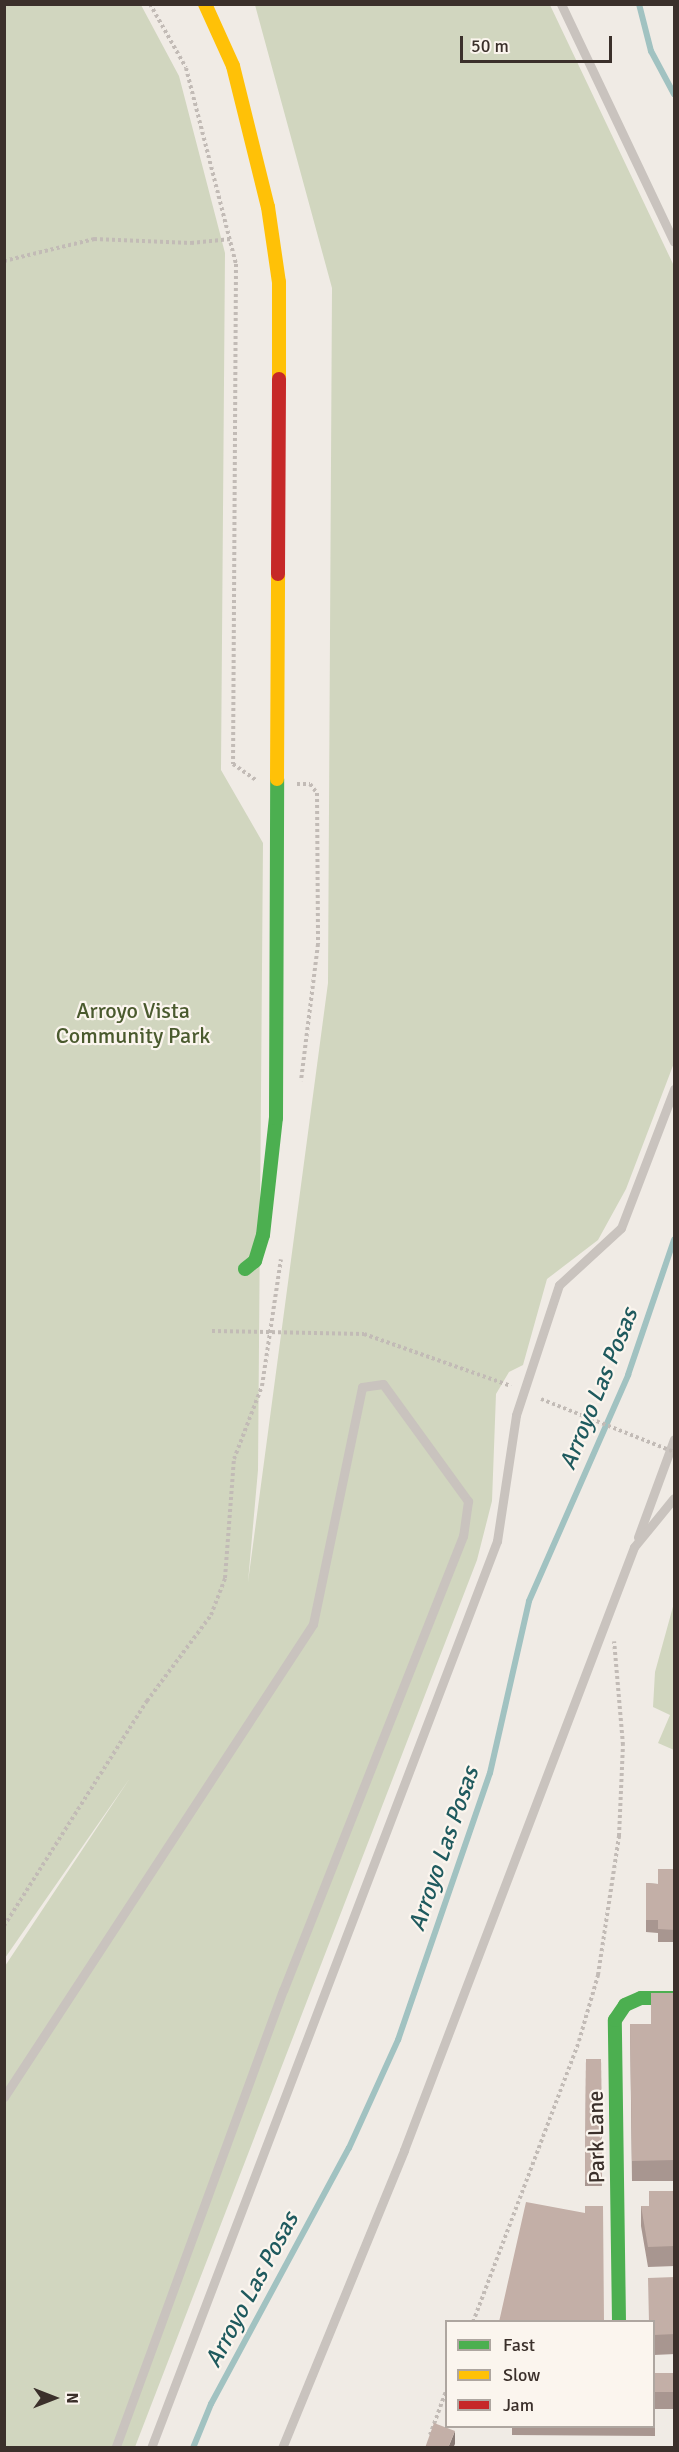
<!DOCTYPE html>
<html>
<head>
<meta charset="utf-8">
<style>
	body { margin:0 }
	#map { position:relative; width:679px; height:2452px; overflow:hidden; background:#f0ebe5; font-family:Signika,sans-serif }
	div>[style] { position:absolute }
	.green>* { inset:0; background:#d1d6bf }
	.stream>* { height:6px; margin:-3px; padding:0 3px; transform-origin:3px; border-radius:3px; background:#a1c2c1 }
	.path>* { height:4px; margin-top:-2px; transform-origin:0; background:repeating-linear-gradient(90deg,#c2bbb6 0 3px,transparent 0 6px) }
	.lane>* { height:9px; margin:-4.5px; padding:0 4.5px; transform-origin:4.5px; border-radius:4.5px; background:#c9c3be }
	.fast>* { height:14px; margin:-7px; padding:0 7px; transform-origin:7px; border-radius:7px; background:#4caf50 }
	.slow>* { height:14px; margin:-7px; padding:0 7px; transform-origin:7px; border-radius:7px; background:#ffc107 }
	.jam>* { height:14px; margin:-7px; padding:0 7px; transform-origin:7px; border-radius:7px; background:#c62828 }
	.path-bridge>* { height:4px; margin-top:-2px; transform-origin:0; background:repeating-linear-gradient(90deg,#c2bbb6 0 3px,transparent 0 6px) }
	.wall>* { inset:0; background:#a89690 }
	.shaded-wall>* { inset:0; background:#887a75 }
	.building>* { inset:0; background:#c3afa7 }
	span { translate:-50% -50%; white-space:nowrap; text-align:center; line-height:1.15; -webkit-text-stroke:4.5px #fbf5ee; paint-order:stroke }
	.park-label { font-size:22px; color:#4a5a2e }
	.street-label { font-size:22px; color:#3b302b }
	.water-label { font-size:24px; color:#1f5a5e; font-style:italic }
	.frame { position:absolute; inset:0; border:6px solid #3b302b; pointer-events:none }
	.legend { position:absolute; left:445px; top:2320px; width:210px; height:108px; box-sizing:border-box; background:#fbf5ee; border:2px solid #aea6a0; margin:0; padding:8px 10px; list-style:none; font-size:18px; color:#3b302b }
	.legend li { display:flex; align-items:center; gap:12px; height:30px }
	.legend b { width:30px; border:2px solid #aea6a0 }
	.north { position:absolute; left:24px; top:2368px; width:60px; height:60px; -webkit-text-stroke:4px #fbf5ee; paint-order:stroke; rotate:90deg; font-size:16px; font-weight:700; line-height:24px; text-align:center; color:#3b302b }
	.north::after { content:''; display:block; margin:auto; width:21px; height:27px; background:#3b302b; clip-path:polygon(50% 0,100% 100%,50% 72%,0 100%) }
	.scale { position:absolute; left:460px; top:36px; width:152px; height:27px; box-sizing:border-box; border:3px solid #3b302b; border-top:0; padding-left:8px; font-size:18px; line-height:21px; white-space:nowrap; color:#3b302b; -webkit-text-stroke:4px #fbf5ee; paint-order:stroke }
</style>
</head>
<body>
<div id="map">
	<div class="green">
		<div style="clip-path:polygon(4px 5px,141px 5px,179px 76px,225px 253px,221px 770px,263px 843px,258px 1470px,248px 1582px,328px 983px,332px 288px,255px 5px,550px 5px,674px 266px,674px 1063px,626px 1189px,598px 1240px,547px 1279px,523px 1365px,509px 1372px,496px 1394px,492px 1501px,477px 1560px,135px 2447px,5px 2447px,5px 1966px,130px 1778px,5px 1958px)"></div>
		<div style="clip-path:polygon(674px 1603px,674px 1750px,658px 1743px,670px 1715px,653px 1707px,655px 1672px)"></div>
	</div>
	<div class="stream">
		<div style="left:639px;top:4px;width:49px;rotate:75.7deg"></div>
		<div style="left:651px;top:51px;width:49px;rotate:61.9deg"></div>
		<div style="left:193px;top:2448px;width:48px;rotate:-67.8deg"></div>
		<div style="left:211px;top:2404px;width:291px;rotate:-61.7deg"></div>
		<div style="left:349px;top:2148px;width:119px;rotate:-65.6deg"></div>
		<div style="left:398px;top:2040px;width:282px;rotate:-71deg"></div>
		<div style="left:490px;top:1773px;width:176px;rotate:-77.2deg"></div>
		<div style="left:529px;top:1601px;width:247px;rotate:-66.3deg"></div>
		<div style="left:628px;top:1375px;width:143px;rotate:-71.2deg"></div>
	</div>
	<div class="path">
		<div style="left:150px;top:4px;width:73px;rotate:60.6deg"></div>
		<div style="left:186px;top:68px;width:202px;rotate:75.7deg"></div>
		<div style="left:236px;top:264px;width:500px;rotate:90.34deg"></div>
		<div style="left:233px;top:764px;width:29px;rotate:35deg"></div>
		<div style="left:4px;top:261px;width:93px;rotate:-13.7deg"></div>
		<div style="left:94px;top:239px;width:97px;rotate:2.4deg"></div>
		<div style="left:191px;top:243px;width:40px;rotate:-5.7deg"></div>
		<div style="left:297px;top:784px;width:13px"></div>
		<div style="left:310px;top:784px;width:11px;rotate:52deg"></div>
		<div style="left:317px;top:793px;width:151px;rotate:89.6deg"></div>
		<div style="left:318px;top:944px;width:138px;rotate:97.1deg"></div>
		<div style="left:212px;top:1331px;width:152px;rotate:1.1deg"></div>
		<div style="left:364px;top:1334px;width:156px;rotate:19.5deg"></div>
		<div style="left:4px;top:1926px;width:267px;rotate:-57.6deg"></div>
		<div style="left:147px;top:1701px;width:107px;rotate:-53.3deg"></div>
		<div style="left:211px;top:1615px;width:40px;rotate:-69deg"></div>
		<div style="left:225px;top:1578px;width:119px;rotate:-85.7deg"></div>
		<div style="left:234px;top:1459px;width:78px;rotate:-69deg"></div>
		<div style="left:262px;top:1386px;width:128px;rotate:-81.5deg"></div>
		<div style="left:473px;top:2322px;width:300px;rotate:-69.3deg"></div>
		<div style="left:579px;top:2041px;width:69px;rotate:-73.9deg"></div>
		<div style="left:598px;top:1975px;width:141px;rotate:-81.4deg"></div>
		<div style="left:619px;top:1836px;width:91px;rotate:-87.5deg"></div>
		<div style="left:623px;top:1745px;width:104px;rotate:-94.9deg"></div>
		<div style="left:430px;top:2435px;width:47px;rotate:-70deg"></div>
	</div>
	<div class="lane">
		<div style="left:561px;top:4px;width:263px;rotate:64.6deg"></div>
		<div style="left:638px;top:1537px;width:104px;rotate:-69.8deg"></div>
		<div style="left:4px;top:2097px;width:565px;rotate:-56.84deg"></div>
		<div style="left:313px;top:1624px;width:242px;rotate:-78.3deg"></div>
		<div style="left:362px;top:1387px;width:21px;rotate:-8deg"></div>
		<div style="left:383px;top:1384px;width:145px;rotate:54deg"></div>
		<div style="left:468px;top:1501px;width:35px;rotate:98deg"></div>
		<div style="left:463px;top:1536px;width:488px;rotate:111.6deg"></div>
		<div style="left:283px;top:1990px;width:488px;rotate:110.1deg"></div>
		<div style="left:151px;top:2448px;width:971px;rotate:-69.12deg"></div>
		<div style="left:497px;top:1541px;width:127px;rotate:-81.4deg"></div>
		<div style="left:516px;top:1415px;width:137px;rotate:-71.7deg"></div>
		<div style="left:559px;top:1285px;width:84px;rotate:-42.6deg"></div>
		<div style="left:621px;top:1228px;width:149px;rotate:-69.1deg"></div>
		<div style="left:282px;top:2448px;width:322px;rotate:-67.7deg"></div>
		<div style="left:404px;top:2150px;width:645px;rotate:-69.12deg"></div>
		<div style="left:634px;top:1547px;width:63px;rotate:-50.8deg"></div>
	</div>
	<div class="fast">
		<div style="left:245px;top:1269px;width:13px;rotate:-39deg"></div>
		<div style="left:255px;top:1261px;width:27px;rotate:-73deg"></div>
		<div style="left:263px;top:1235px;width:118px;rotate:-83.7deg"></div>
		<div style="left:276px;top:1118px;width:339px;rotate:-89.8deg"></div>
		<div style="left:619px;top:2322px;width:302px;rotate:-90.8deg"></div>
		<div style="left:615px;top:2020px;width:18px;rotate:-56deg"></div>
		<div style="left:625px;top:2005px;width:17px;rotate:-24deg"></div>
		<div style="left:641px;top:1998px;width:33px"></div>
	</div>
	<div class="slow">
		<div style="left:205px;top:4px;width:68px;rotate:65.7deg"></div>
		<div style="left:233px;top:66px;width:145px;rotate:76.1deg"></div>
		<div style="left:268px;top:207px;width:76px;rotate:81.7deg"></div>
		<div style="left:279px;top:282px;width:97px;rotate:90deg"></div>
		<div style="left:277px;top:779px;width:205px;rotate:-89.7deg"></div>
	</div>
	<div class="jam">
		<div style="left:278px;top:574px;width:195px;rotate:-89.7deg"></div>
	</div>
	<div class="path-bridge">
		<div style="left:541px;top:1399px;width:143px;rotate:21.7deg"></div>
	</div>
	<div class="wall">
		<div style="clip-path:polygon(675px 1869px,675px 1942px,658px 1942px,658px 1933px,646px 1932px,646px 1883px,658px 1884px)"></div>
		<div style="clip-path:polygon(675px 1993px,675px 2181px,632px 2181px,630px 2024px,651px 2024px)"></div>
		<div style="clip-path:polygon(586px 2059px,601px 2059px,602px 2186px,585px 2186px)"></div>
		<div style="clip-path:polygon(675px 2191px,675px 2266px,648px 2267px,641px 2226px,641px 2206px,649px 2206px)"></div>
		<div style="clip-path:polygon(675px 2277px,675px 2354px,654px 2355px,654px 2322px)"></div>
		<div style="clip-path:polygon(654px 2373px,675px 2373px,675px 2409px,655px 2409px,655px 2436px,512px 2435px,512px 2427px,654px 2427px)"></div>
	</div>
	<div class="shaded-wall">
		<div style="clip-path:polygon(455px 2431px,455px 2444px,453px 2448px,448px 2448px)"></div>
	</div>
	<div class="building">
		<div style="clip-path:polygon(658px 1869px,675px 1869px,675px 1930px,658px 1929px,658px 1920px,646px 1920px,646px 1883px,658px 1884px)"></div>
		<div style="clip-path:polygon(651px 1993px,675px 1993px,675px 2160px,632px 2161px,630px 2024px,651px 2024px)"></div>
		<div style="clip-path:polygon(586px 2059px,601px 2059px,602px 2180px,585px 2180px)"></div>
		<div style="clip-path:polygon(649px 2191px,675px 2191px,675px 2246px,648px 2247px,641px 2206px,649px 2206px)"></div>
		<div style="clip-path:polygon(526px 2202px,585px 2213px,585px 2206px,603px 2206px,604px 2322px,499px 2322px)"></div>
		<div style="clip-path:polygon(675px 2277px,675px 2334px,654px 2335px,654px 2322px,649px 2322px,648px 2278px)"></div>
		<div style="clip-path:polygon(654px 2373px,675px 2373px,675px 2392px,655px 2392px,655px 2418px,654px 2418px)"></div>
		<div style="clip-path:polygon(434px 2423px,455px 2431px,448px 2448px,425px 2448px)"></div>
	</div>
	<div class="park-label">
		<span style="left:133px;top:1023px">Arroyo Vista<br>Community Park</span>
	</div>
	<div class="street-label">
		<span style="left:596px;top:2137px;rotate:-91deg">Park Lane</span>
	</div>
	<div class="water-label">
		<span style="left:599px;top:1389px;rotate:-68deg">Arroyo Las Posas</span>
		<span style="left:444px;top:1849px;rotate:-71deg">Arroyo Las Posas</span>
		<span style="left:252px;top:2290px;rotate:-62deg">Arroyo Las Posas</span>
	</div>
	<div class="frame"></div>
	<ul class="legend">
	<li><b style="height:8px;background:#4caf50"></b>Fast</li>
	<li><b style="height:8px;background:#ffc107"></b>Slow</li>
	<li><b style="height:8px;background:#c62828"></b>Jam</li>
	</ul>
	<div class="north">N</div>
	<div class="scale">50 m</div>
</div>
</body>
</html>
